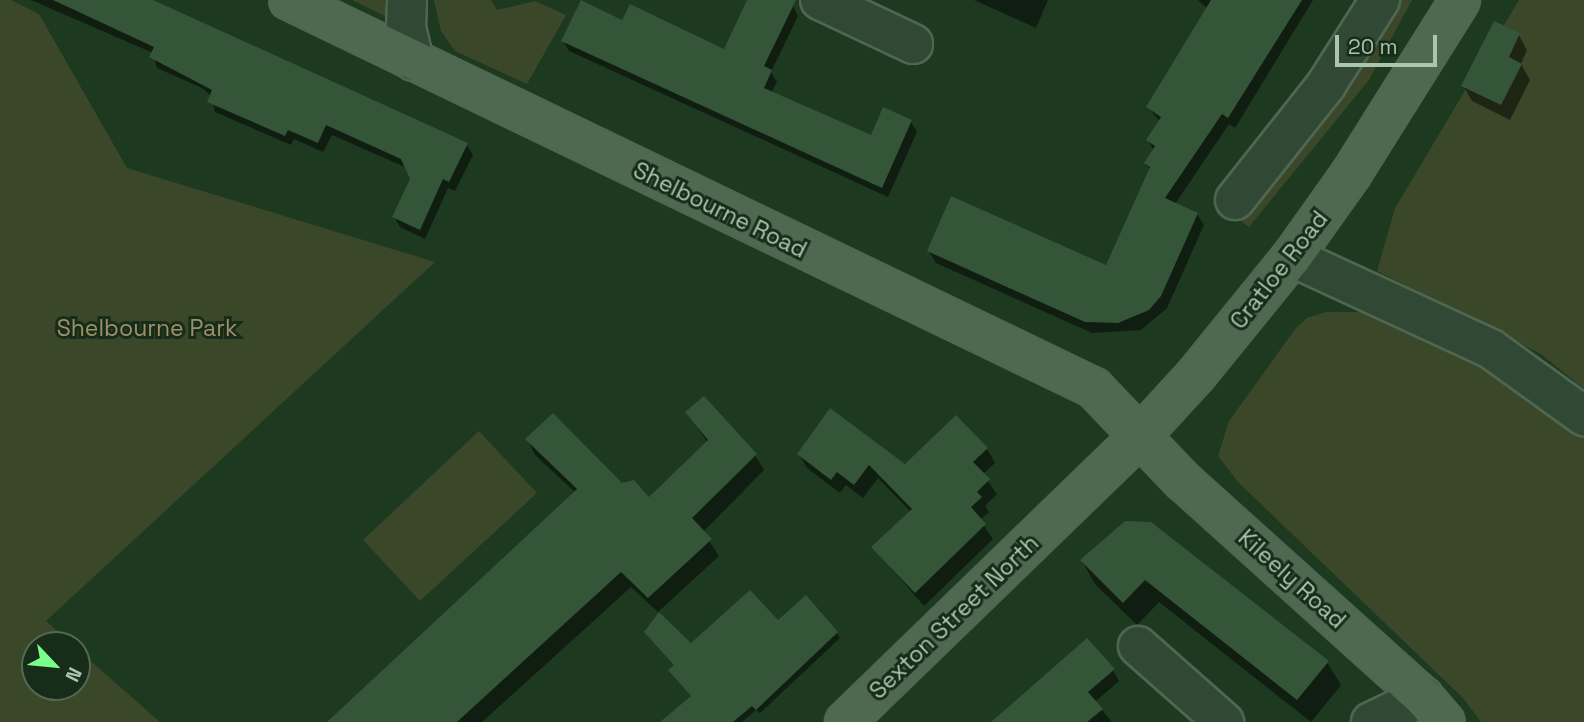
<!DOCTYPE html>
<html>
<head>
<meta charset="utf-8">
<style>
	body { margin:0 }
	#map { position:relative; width:1584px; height:722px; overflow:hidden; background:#1d3920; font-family:"Space Grotesk",sans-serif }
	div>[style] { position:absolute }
	.green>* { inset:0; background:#3b4729 }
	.shadow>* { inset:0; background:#0007 }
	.building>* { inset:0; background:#345537 }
	.roads { filter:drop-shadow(2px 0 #4f6751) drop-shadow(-2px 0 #4f6751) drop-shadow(0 2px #4f6751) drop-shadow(0 -2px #4f6751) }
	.minor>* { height:38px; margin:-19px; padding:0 19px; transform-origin:19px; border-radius:19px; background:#314934 }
	.major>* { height:38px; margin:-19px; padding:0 19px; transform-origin:19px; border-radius:19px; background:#4f6951 }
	span { translate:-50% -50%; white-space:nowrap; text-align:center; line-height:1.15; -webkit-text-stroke:6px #172d19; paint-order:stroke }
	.street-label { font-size:23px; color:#abc6ae }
	.park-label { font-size:23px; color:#9e9168 }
	.north { position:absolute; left:21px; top:631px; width:70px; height:70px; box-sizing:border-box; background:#172d19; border:2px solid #526a55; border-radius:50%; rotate:116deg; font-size:19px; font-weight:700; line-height:28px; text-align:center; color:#abc6ae }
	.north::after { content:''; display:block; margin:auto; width:24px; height:32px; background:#77ff89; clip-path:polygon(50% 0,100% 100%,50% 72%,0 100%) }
	.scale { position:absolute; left:1335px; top:35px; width:102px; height:32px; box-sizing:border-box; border:4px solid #abc6ae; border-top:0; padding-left:9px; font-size:21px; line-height:24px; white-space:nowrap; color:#abc6ae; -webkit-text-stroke:5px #172d19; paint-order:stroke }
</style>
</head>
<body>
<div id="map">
	<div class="green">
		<div style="clip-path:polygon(0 0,11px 0,39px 14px,127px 168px,435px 262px,46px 621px,73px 645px,35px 645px,35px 687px,77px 687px,77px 649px,160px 722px,0 722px)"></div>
		<div style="clip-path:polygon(352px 0,394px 0,389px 18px)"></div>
		<div style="clip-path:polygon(434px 0,491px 0,497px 10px,535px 1px,566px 15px,527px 84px,455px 51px,441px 31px)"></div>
		<div style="clip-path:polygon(1392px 0,1412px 0,1369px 80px,1249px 227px,1241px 221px,1364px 51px)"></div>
		<div style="clip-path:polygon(1519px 0,1584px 0,1584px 389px,1541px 354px,1377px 271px,1395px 208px)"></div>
		<div style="clip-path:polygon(1326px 312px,1362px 312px,1479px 357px,1584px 432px,1584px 722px,1481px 722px,1463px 698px,1238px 482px,1218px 456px,1229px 421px,1296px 328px,1307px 318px)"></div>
		<div style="clip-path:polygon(479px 431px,537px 493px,420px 601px,363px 540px)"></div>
	</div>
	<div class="shadow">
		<div style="clip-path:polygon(31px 0,149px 0,467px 145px,473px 155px,455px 191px,448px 188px,425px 239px,400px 227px,394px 217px,412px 179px,407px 168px,332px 135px,323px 152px,294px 139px,291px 145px,215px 112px,211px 96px,202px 88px,157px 68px,153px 53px)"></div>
		<div style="clip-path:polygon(749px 0,780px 0,793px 6px,798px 16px,771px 72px,777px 82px,771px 93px,872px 138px,911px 122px,917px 132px,888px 197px,569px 51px,563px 41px,623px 23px,724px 51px)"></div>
		<div style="clip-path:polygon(974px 0,1048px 0,1036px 28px)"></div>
		<div style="clip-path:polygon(1198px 0,1313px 0,1235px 128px,1229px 124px,1175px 204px,1197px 214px,1204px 225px,1167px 308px,1141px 330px,1092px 333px,936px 263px,929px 251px,1107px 267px,1150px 170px,1146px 163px,1154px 151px,1148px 140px,1160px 122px,1148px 107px,1208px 9px)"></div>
		<div style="clip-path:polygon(1519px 35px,1527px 50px,1521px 64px,1530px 80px,1510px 120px,1472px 101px,1463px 85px)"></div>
		<div style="clip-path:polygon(688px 413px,755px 455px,764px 470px,703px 532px,719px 556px,658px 612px,631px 587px,482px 722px,330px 722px,576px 493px,535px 455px,527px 439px,649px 500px,708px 443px)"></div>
		<div style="clip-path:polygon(987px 449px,995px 463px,983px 474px,997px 494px,985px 506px,989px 512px,980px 520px,993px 539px,924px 606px,874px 548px,911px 512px,878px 478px,863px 498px,846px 485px,840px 493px,807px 468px,799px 454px,905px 466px)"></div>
		<div style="clip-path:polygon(1126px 523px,1327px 662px,1341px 685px,1311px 722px,1159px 602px,1137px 625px,1095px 584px,1082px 561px)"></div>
		<div style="clip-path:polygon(778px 622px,837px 633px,840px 638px,760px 713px,756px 710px,742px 722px,662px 722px,692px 697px,673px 675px,691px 646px)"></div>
		<div style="clip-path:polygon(1113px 670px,1119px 681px,1095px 702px,1112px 722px,1004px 722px)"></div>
	</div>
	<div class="building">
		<div style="clip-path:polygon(53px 0,153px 0,468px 143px,449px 182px,443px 179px,420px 230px,392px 217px,410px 179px,401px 159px,326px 125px,318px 143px,288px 130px,285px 136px,207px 102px,212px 90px,149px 57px,154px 47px)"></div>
		<div style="clip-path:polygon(581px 0,622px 20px,630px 4px,724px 49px,747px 0,796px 0,764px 66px,772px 70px,764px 88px,871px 135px,883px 107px,912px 120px,882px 188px,561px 41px)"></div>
		<div style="clip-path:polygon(1211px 0,1302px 0,1228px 118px,1222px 114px,1165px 198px,1198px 213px,1161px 296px,1149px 310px,1118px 323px,1085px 322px,927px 251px,951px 196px,1106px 265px,1150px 167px,1144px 163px,1155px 146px,1146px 140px,1161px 117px,1146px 107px)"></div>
		<div style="clip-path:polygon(1494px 21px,1520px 33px,1509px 57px,1522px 64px,1501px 105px,1461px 86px)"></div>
		<div style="clip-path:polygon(704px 396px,757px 454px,692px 518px,712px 539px,648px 598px,621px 572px,457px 722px,327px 722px,577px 489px,525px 439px,553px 413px,622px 483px,634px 480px,649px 497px,708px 440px,685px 412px)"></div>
		<div style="clip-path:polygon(830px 408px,905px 464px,956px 415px,988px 448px,973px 462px,990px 479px,977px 492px,982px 497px,971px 507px,986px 524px,915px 593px,871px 547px,912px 509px,869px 465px,854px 485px,837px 472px,831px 480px,797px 454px)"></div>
		<div style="clip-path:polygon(1125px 521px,1151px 522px,1329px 661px,1297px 700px,1145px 580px,1123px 603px,1080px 560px)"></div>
		<div style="clip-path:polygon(750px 590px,778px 620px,806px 595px,838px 632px,756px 710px,752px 706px,733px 722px,660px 722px,691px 696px,668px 670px,674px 665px,644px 632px,659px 612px,691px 643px)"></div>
		<div style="clip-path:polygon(1087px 638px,1115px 669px,1088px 692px,1103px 709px,1087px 722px,991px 722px)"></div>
	</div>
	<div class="roads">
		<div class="minor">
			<div style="left:407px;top:0;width:27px;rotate:92deg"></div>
			<div style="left:406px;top:27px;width:35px;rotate:77deg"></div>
			<div style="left:820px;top:0;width:103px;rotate:25.3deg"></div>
			<div style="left:1235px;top:200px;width:147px;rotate:-51.6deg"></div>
			<div style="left:1326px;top:85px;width:101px;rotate:-57.6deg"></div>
			<div style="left:1292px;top:257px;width:219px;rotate:24.8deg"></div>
			<div style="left:1491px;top:349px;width:115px;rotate:35.8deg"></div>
			<div style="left:1138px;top:646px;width:115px;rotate:41.5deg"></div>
			<div style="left:1371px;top:722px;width:58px;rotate:-25.7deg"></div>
		</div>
		<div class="major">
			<div style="left:289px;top:0;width:894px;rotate:25.73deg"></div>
			<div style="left:1094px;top:388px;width:129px;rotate:46.3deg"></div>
			<div style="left:1183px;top:481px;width:323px;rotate:42deg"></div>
			<div style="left:1423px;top:697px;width:33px;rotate:49deg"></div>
			<div style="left:845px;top:722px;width:412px;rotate:-44.1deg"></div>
			<div style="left:1141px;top:435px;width:81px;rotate:-47.5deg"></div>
			<div style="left:1196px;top:375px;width:152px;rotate:-50.9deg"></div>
			<div style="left:1292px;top:257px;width:102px;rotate:-54.6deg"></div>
			<div style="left:1351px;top:174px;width:205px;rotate:-57.9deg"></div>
		</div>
	</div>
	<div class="street-label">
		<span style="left:720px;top:210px;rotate:26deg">Shelbourne Road</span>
		<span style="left:1279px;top:270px;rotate:-52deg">Cratloe Road</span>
		<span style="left:1292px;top:579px;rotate:42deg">Kileely Road</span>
		<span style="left:954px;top:617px;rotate:-44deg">Sexton Street North</span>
	</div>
	<div class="park-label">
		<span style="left:147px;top:328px">Shelbourne Park</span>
	</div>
	<div class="north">N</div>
	<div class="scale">20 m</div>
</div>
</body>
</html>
